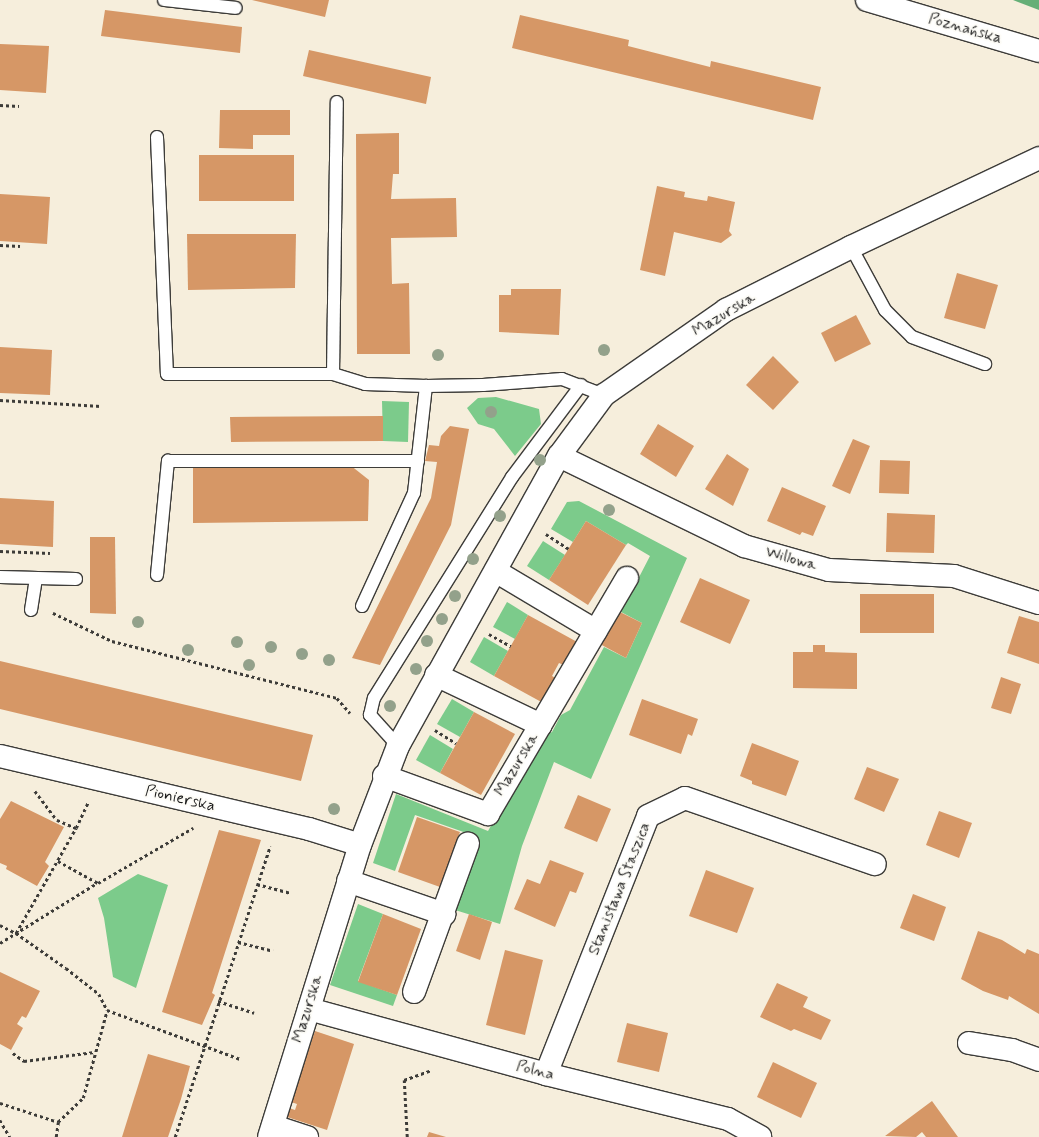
<!DOCTYPE html>
<html>
<head>
<meta charset="utf-8">
<style>
	body { margin:0 }
	#map { position:relative; width:1039px; height:1137px; overflow:hidden; background:#f6eedc; font-family:Mynerve,sans-serif }
	div>[style] { position:absolute }
	.green>* { inset:0; background:#7ccb8b }
	.forest>* { inset:0; background:#65af77 }
	.building>* { inset:0; background:#d69766 }
	.path>* { height:2.5px; margin-top:-1.25px; transform-origin:0; background:repeating-linear-gradient(90deg,#3d3c39 0 3px,transparent 0 6px) }
	.roads { filter:drop-shadow(1px 0 #3d3c39) drop-shadow(-1px 0 #3d3c39) drop-shadow(0 1px #3d3c39) drop-shadow(0 -1px #3d3c39) }
	.lane>* { height:12px; margin:-6px; padding:0 6px; transform-origin:6px; border-radius:6px; background:#fff }
	.street>* { height:22px; margin:-11px; padding:0 11px; transform-origin:11px; border-radius:11px; background:#fff }
	.secondary>* { height:22px; margin:-11px; padding:0 11px; transform-origin:11px; border-radius:11px; background:#fff }
	.trees>* { width:12px; height:12px; margin:-6px; border-radius:50%; background:#93a18b }
	span { translate:-50% -50%; white-space:nowrap; text-align:center; line-height:1.15; -webkit-text-stroke:4px #fdfcf7; paint-order:stroke }
	.street-label { font-size:16px; color:#1c1c1c }
</style>
</head>
<body>
<div id="map">
	<div class="green">
		<div style="clip-path:polygon(496px 397px,539px 409px,541px 424px,515px 456px,494px 429px,478px 424px,467px 408px,478px 398px)"></div>
		<div style="clip-path:polygon(382px 401px,409px 402px,408px 442px,383px 441px)"></div>
		<div style="clip-path:polygon(579px 501px,687px 558px,591px 779px,554px 762px,522px 846px,500px 924px,455px 910px,475px 836px,415px 815px,395px 871px,373px 863px,396px 794px,488px 831px,541px 737px,552px 732px,561px 715px,570px 710px,604px 647px,626px 658px,642px 623px,621px 612px,650px 556px,628px 543px,626px 545px,586px 521px,573px 542px,551px 529px,567px 502px)"></div>
		<div style="clip-path:polygon(543px 541px,565px 555px,549px 580px,527px 566px)"></div>
		<div style="clip-path:polygon(507px 602px,528px 615px,515px 639px,493px 627px)"></div>
		<div style="clip-path:polygon(484px 637px,508px 651px,494px 676px,470px 662px)"></div>
		<div style="clip-path:polygon(452px 699px,474px 712px,460px 737px,437px 724px)"></div>
		<div style="clip-path:polygon(430px 735px,453px 749px,440px 773px,416px 760px)"></div>
		<div style="clip-path:polygon(138px 874px,168px 885px,136px 988px,113px 977px,104px 918px,98px 898px)"></div>
		<div style="clip-path:polygon(358px 904px,383px 914px,358px 981px,397px 995px,393px 1006px,330px 985px)"></div>
	</div>
	<div class="forest">
		<div style="clip-path:polygon(1013px 0,1039px 0,1039px 10px)"></div>
	</div>
	<div class="building">
		<div style="clip-path:polygon(252px 0,329px 0,325px 17px)"></div>
		<div style="clip-path:polygon(105px 10px,242px 27px,240px 53px,101px 36px)"></div>
		<div style="clip-path:polygon(520px 15px,629px 40px,628px 46px,710px 67px,711px 61px,821px 87px,813px 120px,512px 48px)"></div>
		<div style="clip-path:polygon(0 44px,49px 46px,46px 93px,0 90px)"></div>
		<div style="clip-path:polygon(309px 50px,431px 77px,426px 104px,303px 76px)"></div>
		<div style="clip-path:polygon(220px 110px,290px 110px,290px 135px,253px 135px,253px 149px,219px 148px)"></div>
		<div style="clip-path:polygon(399px 133px,399px 174px,393px 174px,391px 199px,456px 198px,457px 237px,391px 238px,392px 284px,409px 283px,410px 354px,357px 354px,356px 134px)"></div>
		<div style="clip-path:polygon(199px 155px,294px 155px,294px 201px,199px 201px)"></div>
		<div style="clip-path:polygon(657px 186px,685px 192px,684px 197px,707px 201px,708px 196px,735px 202px,729px 231px,732px 235px,721px 243px,674px 232px,665px 276px,640px 270px)"></div>
		<div style="clip-path:polygon(0 194px,50px 197px,47px 244px,0 241px)"></div>
		<div style="clip-path:polygon(187px 234px,296px 234px,295px 288px,188px 290px)"></div>
		<div style="clip-path:polygon(957px 273px,998px 285px,985px 329px,944px 318px)"></div>
		<div style="clip-path:polygon(511px 289px,561px 289px,559px 335px,499px 332px,499px 295px,511px 295px)"></div>
		<div style="clip-path:polygon(856px 315px,871px 344px,835px 362px,821px 333px)"></div>
		<div style="clip-path:polygon(0 347px,52px 350px,50px 395px,0 393px)"></div>
		<div style="clip-path:polygon(773px 356px,799px 382px,773px 410px,746px 385px)"></div>
		<div style="clip-path:polygon(383px 416px,383px 441px,231px 442px,230px 417px)"></div>
		<div style="clip-path:polygon(658px 424px,694px 446px,676px 477px,640px 454px)"></div>
		<div style="clip-path:polygon(450px 426px,469px 429px,451px 525px,380px 665px,352px 658px,431px 498px,437px 462px,425px 461px,429px 445px,439px 446px,441px 436px)"></div>
		<div style="clip-path:polygon(853px 439px,870px 446px,850px 494px,832px 486px)"></div>
		<div style="clip-path:polygon(727px 454px,749px 469px,733px 506px,705px 489px)"></div>
		<div style="clip-path:polygon(880px 460px,910px 461px,909px 494px,879px 493px)"></div>
		<div style="clip-path:polygon(350px 465px,369px 480px,368px 521px,193px 523px,193px 467px)"></div>
		<div style="clip-path:polygon(782px 487px,826px 506px,813px 536px,802px 532px,800px 535px,767px 521px)"></div>
		<div style="clip-path:polygon(0 498px,54px 501px,53px 547px,0 544px)"></div>
		<div style="clip-path:polygon(887px 513px,935px 515px,934px 553px,886px 552px)"></div>
		<div style="clip-path:polygon(586px 521px,626px 545px,588px 605px,549px 580px)"></div>
		<div style="clip-path:polygon(90px 537px,115px 537px,116px 614px,90px 613px)"></div>
		<div style="clip-path:polygon(700px 578px,750px 600px,730px 644px,680px 622px)"></div>
		<div style="clip-path:polygon(860px 594px,934px 594px,934px 633px,860px 633px)"></div>
		<div style="clip-path:polygon(616px 610px,642px 623px,626px 658px,598px 643px)"></div>
		<div style="clip-path:polygon(528px 615px,579px 643px,566px 666px,559px 663px,552px 676px,559px 680px,545px 704px,494px 676px)"></div>
		<div style="clip-path:polygon(1019px 616px,1039px 622px,1039px 664px,1007px 653px)"></div>
		<div style="clip-path:polygon(813px 645px,825px 645px,825px 652px,857px 653px,857px 689px,793px 688px,793px 652px,813px 652px)"></div>
		<div style="clip-path:polygon(0 661px,313px 735px,301px 781px,0 709px)"></div>
		<div style="clip-path:polygon(1001px 677px,1021px 684px,1011px 714px,991px 708px)"></div>
		<div style="clip-path:polygon(642px 699px,698px 719px,692px 736px,688px 734px,681px 754px,629px 735px)"></div>
		<div style="clip-path:polygon(474px 712px,515px 734px,481px 795px,440px 773px)"></div>
		<div style="clip-path:polygon(752px 743px,799px 761px,786px 796px,752px 784px,752px 781px,740px 776px)"></div>
		<div style="clip-path:polygon(867px 767px,899px 779px,884px 812px,854px 799px)"></div>
		<div style="clip-path:polygon(578px 795px,611px 809px,597px 842px,564px 828px)"></div>
		<div style="clip-path:polygon(11px 801px,64px 827px,45px 862px,49px 866px,37px 886px,6px 869px,7px 866px,0 863px,0 819px)"></div>
		<div style="clip-path:polygon(939px 811px,972px 823px,959px 858px,926px 845px)"></div>
		<div style="clip-path:polygon(417px 817px,460px 832px,440px 887px,398px 872px)"></div>
		<div style="clip-path:polygon(219px 830px,261px 840px,212px 993px,215px 995px,202px 1025px,162px 1012px)"></div>
		<div style="clip-path:polygon(550px 860px,584px 873px,576px 893px,570px 891px,555px 927px,514px 909px,527px 879px,540px 884px)"></div>
		<div style="clip-path:polygon(706px 870px,754px 888px,737px 933px,689px 916px)"></div>
		<div style="clip-path:polygon(913px 894px,946px 907px,934px 941px,900px 928px)"></div>
		<div style="clip-path:polygon(383px 914px,421px 929px,397px 995px,358px 982px)"></div>
		<div style="clip-path:polygon(469px 914px,492px 922px,480px 960px,456px 951px)"></div>
		<div style="clip-path:polygon(978px 931px,1002px 940px,1025px 954px,1027px 949px,1039px 954px,1039px 1014px,1009px 996px,1008px 1000px,983px 991px,961px 979px)"></div>
		<div style="clip-path:polygon(505px 950px,543px 960px,525px 1035px,486px 1025px)"></div>
		<div style="clip-path:polygon(0 972px,40px 991px,26px 1018px,22px 1016px,17px 1024px,23px 1028px,11px 1050px,0 1044px)"></div>
		<div style="clip-path:polygon(777px 983px,808px 997px,803px 1007px,831px 1020px,821px 1040px,794px 1029px,791px 1031px,760px 1017px)"></div>
		<div style="clip-path:polygon(627px 1023px,668px 1033px,659px 1072px,617px 1062px)"></div>
		<div style="clip-path:polygon(315px 1031px,354px 1044px,327px 1130px,287px 1117px,289px 1108px,295px 1110px,297px 1104px,291px 1102px)"></div>
		<div style="clip-path:polygon(148px 1054px,190px 1066px,181px 1099px,168px 1137px,122px 1137px)"></div>
		<div style="clip-path:polygon(773px 1062px,817px 1083px,801px 1118px,757px 1097px)"></div>
		<div style="clip-path:polygon(932px 1101px,958px 1137px,926px 1137px,922px 1132px,916px 1137px,885px 1136px)"></div>
		<div style="clip-path:polygon(429px 1132px,446px 1137px,427px 1137px)"></div>
	</div>
	<div class="path">
		<div style="left:0;top:105px;width:19px;rotate:3deg"></div>
		<div style="left:0;top:245px;width:20px;rotate:3deg"></div>
		<div style="left:0;top:400px;width:101px;rotate:3.4deg"></div>
		<div style="left:546px;top:534px;width:27px;rotate:33deg"></div>
		<div style="left:0;top:551px;width:50px;rotate:2.3deg"></div>
		<div style="left:53px;top:613px;width:65px;rotate:25.4deg"></div>
		<div style="left:112px;top:641px;width:232px;rotate:14.2deg"></div>
		<div style="left:337px;top:698px;width:20px;rotate:49deg"></div>
		<div style="left:489px;top:634px;width:25px;rotate:29deg"></div>
		<div style="left:435px;top:730px;width:25px;rotate:32deg"></div>
		<div style="left:35px;top:791px;width:36px;rotate:53deg"></div>
		<div style="left:57px;top:820px;width:21px;rotate:23deg"></div>
		<div style="left:58px;top:861px;width:46px;rotate:28.8deg"></div>
		<div style="left:98px;top:883px;width:110px;rotate:-30.1deg"></div>
		<div style="left:257px;top:884px;width:35px;rotate:15deg"></div>
		<div style="left:0;top:925px;width:18px;rotate:27deg"></div>
		<div style="left:16px;top:933px;width:61px;rotate:35deg"></div>
		<div style="left:66px;top:968px;width:42px;rotate:38.2deg"></div>
		<div style="left:99px;top:994px;width:18px;rotate:63deg"></div>
		<div style="left:107px;top:1010px;width:142px;rotate:20.2deg"></div>
		<div style="left:16px;top:933px;width:121px;rotate:-60.3deg"></div>
		<div style="left:76px;top:828px;width:29px;rotate:-65deg"></div>
		<div style="left:238px;top:942px;width:36px;rotate:14deg"></div>
		<div style="left:0;top:943px;width:114px;rotate:-31.7deg"></div>
		<div style="left:218px;top:1001px;width:38px;rotate:18deg"></div>
		<div style="left:13px;top:1053px;width:14px;rotate:36deg"></div>
		<div style="left:24px;top:1061px;width:71px;rotate:-7.3deg"></div>
		<div style="left:0;top:1103px;width:61px;rotate:18.1deg"></div>
		<div style="left:0;top:1120px;width:20px;rotate:60deg"></div>
		<div style="left:56px;top:1137px;width:15px;rotate:-82deg"></div>
		<div style="left:58px;top:1122px;width:35px;rotate:-44deg"></div>
		<div style="left:83px;top:1098px;width:91px;rotate:-74.7deg"></div>
		<div style="left:175px;top:1137px;width:306px;rotate:-71.9deg"></div>
		<div style="left:407px;top:1137px;width:57px;rotate:-93deg"></div>
		<div style="left:404px;top:1080px;width:29px;rotate:-20deg"></div>
	</div>
	<div class="roads">
		<div class="lane">
			<div style="left:164px;top:0;width:72px;rotate:6.3deg"></div>
			<div style="left:157px;top:137px;width:237px;rotate:87.6deg"></div>
			<div style="left:167px;top:374px;width:166px"></div>
			<div style="left:333px;top:374px;width:34px;rotate:17deg"></div>
			<div style="left:365px;top:384px;width:61px;rotate:1.9deg"></div>
			<div style="left:426px;top:386px;width:57px;rotate:-1deg"></div>
			<div style="left:483px;top:385px;width:79px;rotate:-4.3deg"></div>
			<div style="left:562px;top:379px;width:45px;rotate:20.9deg"></div>
			<div style="left:851px;top:247px;width:72px;rotate:61.6deg"></div>
			<div style="left:885px;top:310px;width:38px;rotate:45deg"></div>
			<div style="left:912px;top:337px;width:78px;rotate:20.3deg"></div>
			<div style="left:333px;top:374px;width:272px;rotate:-89.2deg"></div>
			<div style="left:157px;top:575px;width:115px;rotate:-84.5deg"></div>
			<div style="left:168px;top:461px;width:250px"></div>
			<div style="left:0;top:577px;width:76px;rotate:1.5deg"></div>
			<div style="left:362px;top:606px;width:124px;rotate:-65.3deg"></div>
			<div style="left:414px;top:493px;width:108px;rotate:-83.6deg"></div>
			<div style="left:31px;top:610px;width:31px;rotate:-81deg"></div>
			<div style="left:398px;top:746px;width:42px;rotate:-132.1deg"></div>
			<div style="left:370px;top:715px;width:17px;rotate:-77deg"></div>
			<div style="left:374px;top:698px;width:261px;rotate:-58deg"></div>
			<div style="left:512px;top:477px;width:115px;rotate:-53.1deg"></div>
		</div>
		<div class="street">
			<div style="left:559px;top:456px;width:206px;rotate:25.9deg"></div>
			<div style="left:744px;top:546px;width:88px;rotate:15.8deg"></div>
			<div style="left:829px;top:570px;width:125px;rotate:2.7deg"></div>
			<div style="left:954px;top:576px;width:89px;rotate:17.6deg"></div>
			<div style="left:497px;top:572px;width:115px;rotate:30.8deg"></div>
			<div style="left:436px;top:675px;width:116px;rotate:25.5deg"></div>
			<div style="left:0;top:756px;width:318px;rotate:13.3deg"></div>
			<div style="left:309px;top:829px;width:53px;rotate:17.4deg"></div>
			<div style="left:384px;top:776px;width:111px;rotate:20.1deg"></div>
			<div style="left:488px;top:814px;width:274px;rotate:-59.5deg"></div>
			<div style="left:348px;top:881px;width:102px;rotate:19deg"></div>
			<div style="left:414px;top:992px;width:158px;rotate:-70deg"></div>
			<div style="left:309px;top:1009px;width:246px;rotate:15.3deg"></div>
			<div style="left:546px;top:1074px;width:187px;rotate:13.9deg"></div>
			<div style="left:728px;top:1119px;width:37px;rotate:29deg"></div>
			<div style="left:969px;top:1043px;width:44px;rotate:9.2deg"></div>
			<div style="left:1012px;top:1050px;width:29px;rotate:20deg"></div>
			<div style="left:546px;top:1074px;width:277px;rotate:-68.4deg"></div>
			<div style="left:648px;top:816px;width:41px;rotate:-25.9deg"></div>
			<div style="left:685px;top:798px;width:201px;rotate:19.2deg"></div>
			<div style="left:273px;top:1126px;width:36px;rotate:18deg"></div>
		</div>
		<div class="secondary">
			<div style="left:867px;top:0;width:179px;rotate:16.5deg"></div>
			<div style="left:269px;top:1137px;width:306px;rotate:-72.7deg"></div>
			<div style="left:360px;top:845px;width:106px;rotate:-69deg"></div>
			<div style="left:398px;top:746px;width:332px;rotate:-61deg"></div>
			<div style="left:559px;top:456px;width:76px;rotate:-53.6deg"></div>
			<div style="left:604px;top:395px;width:149px;rotate:-34.9deg"></div>
			<div style="left:726px;top:310px;width:140px;rotate:-26.7deg"></div>
			<div style="left:851px;top:247px;width:208px;rotate:-25.3deg"></div>
		</div>
	</div>
	<div class="trees">
		<div style="left:604px;top:350px"></div>
		<div style="left:438px;top:355px"></div>
		<div style="left:491px;top:412px"></div>
		<div style="left:540px;top:460px"></div>
		<div style="left:609px;top:510px"></div>
		<div style="left:500px;top:516px"></div>
		<div style="left:473px;top:559px"></div>
		<div style="left:455px;top:596px"></div>
		<div style="left:442px;top:619px"></div>
		<div style="left:138px;top:622px"></div>
		<div style="left:427px;top:641px"></div>
		<div style="left:237px;top:642px"></div>
		<div style="left:271px;top:647px"></div>
		<div style="left:188px;top:650px"></div>
		<div style="left:302px;top:654px"></div>
		<div style="left:329px;top:660px"></div>
		<div style="left:249px;top:665px"></div>
		<div style="left:416px;top:669px"></div>
		<div style="left:390px;top:706px"></div>
		<div style="left:334px;top:809px"></div>
	</div>
	<div class="street-label">
		<span style="left:965px;top:29px;rotate:16deg">Poznańska</span>
		<span style="left:724px;top:315px;rotate:-31deg">Mazurska</span>
		<span style="left:791px;top:559px;rotate:16deg">Willowa</span>
		<span style="left:517px;top:765px;rotate:-59deg">Mazurska</span>
		<span style="left:180px;top:799px;rotate:13deg">Pionierska</span>
		<span style="left:620px;top:889px;rotate:-68deg">Stanisława Staszica</span>
		<span style="left:308px;top:1009px;rotate:-73deg">Mazurska</span>
		<span style="left:535px;top:1071px;rotate:15deg">Polna</span>
	</div>
</div>
</body>
</html>
